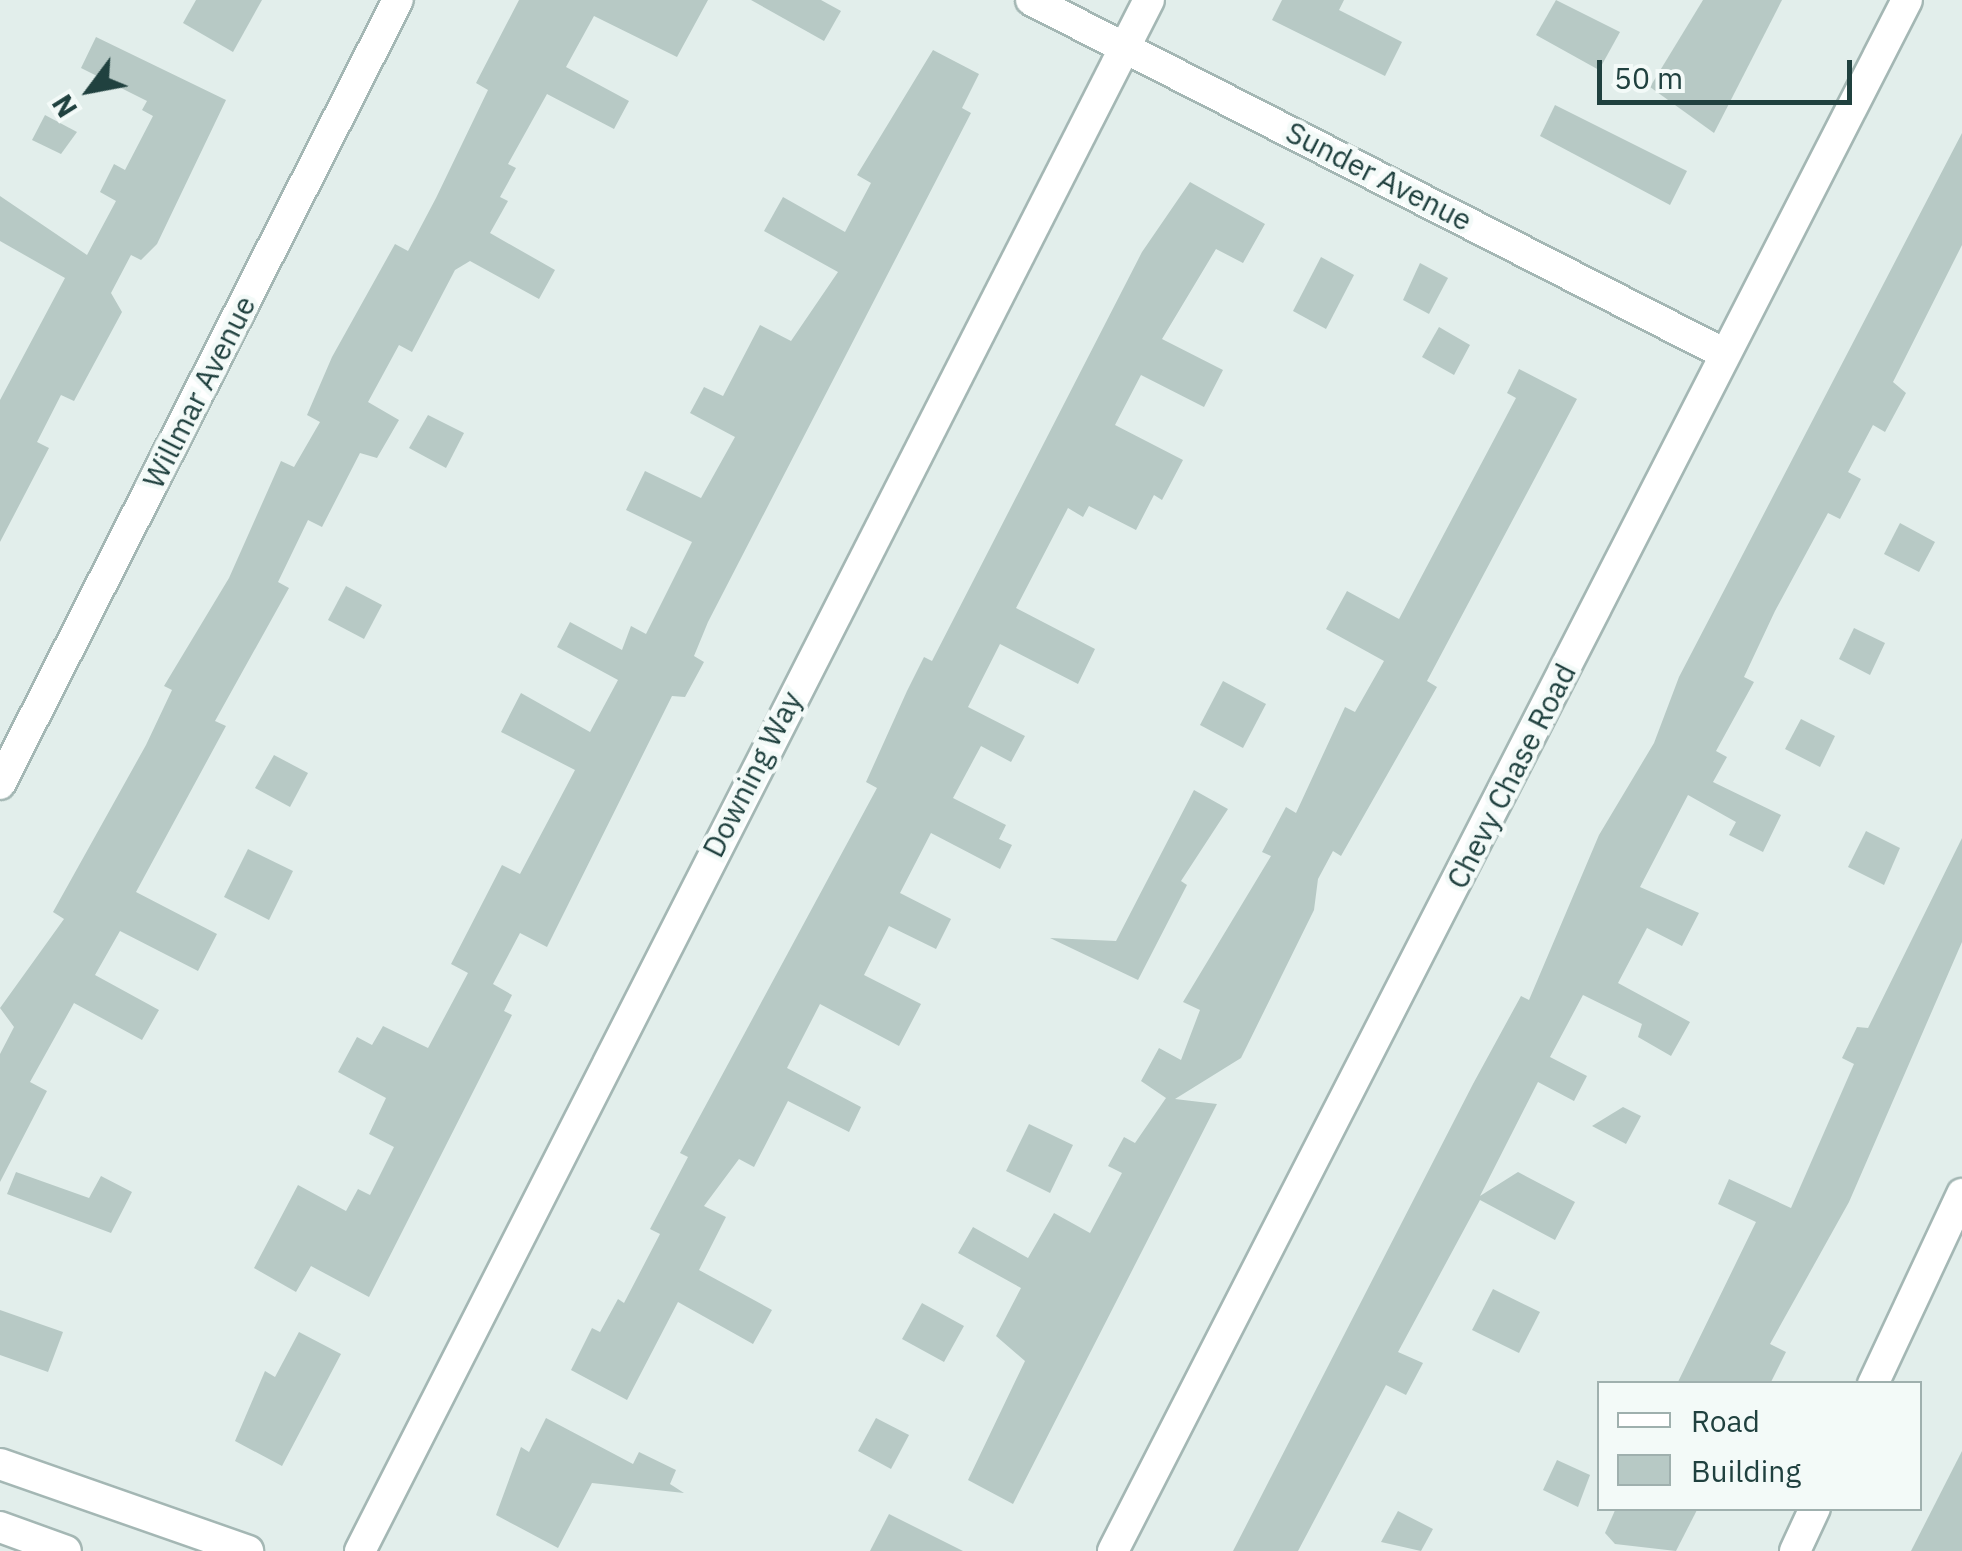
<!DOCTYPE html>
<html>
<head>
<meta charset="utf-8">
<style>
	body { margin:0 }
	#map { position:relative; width:1962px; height:1551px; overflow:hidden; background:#e2eeeb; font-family:"IBM Plex Sans",sans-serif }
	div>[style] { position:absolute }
	.building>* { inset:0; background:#b7c9c5 }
	.roads { filter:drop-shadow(2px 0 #a4b7b4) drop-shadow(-2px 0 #a4b7b4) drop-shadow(0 2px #a4b7b4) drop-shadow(0 -2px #a4b7b4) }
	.street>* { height:30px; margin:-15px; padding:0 15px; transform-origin:15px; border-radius:15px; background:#fff }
	.secondary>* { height:30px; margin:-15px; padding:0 15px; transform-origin:15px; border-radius:15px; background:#fff }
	span { translate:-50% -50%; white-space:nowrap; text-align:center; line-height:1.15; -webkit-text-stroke:9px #f3faf8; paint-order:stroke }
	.street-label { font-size:30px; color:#20413f }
	.legend { position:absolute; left:1597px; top:1381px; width:325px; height:130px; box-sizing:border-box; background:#f3faf8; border:2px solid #9fb0ae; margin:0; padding:12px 18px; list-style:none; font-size:30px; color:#20413f }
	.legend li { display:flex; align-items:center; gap:20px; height:50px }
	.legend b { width:50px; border:2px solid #9fb0ae }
	.north { position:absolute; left:40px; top:40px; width:100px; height:100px; -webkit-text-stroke:8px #f3faf8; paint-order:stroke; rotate:238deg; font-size:28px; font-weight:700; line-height:40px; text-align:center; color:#20413f }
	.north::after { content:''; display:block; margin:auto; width:35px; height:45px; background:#20413f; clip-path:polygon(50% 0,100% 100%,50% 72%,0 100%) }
	.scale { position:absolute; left:1597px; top:60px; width:255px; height:45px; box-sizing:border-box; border:5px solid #20413f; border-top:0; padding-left:12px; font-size:30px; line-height:35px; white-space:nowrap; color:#20413f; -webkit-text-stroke:8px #f3faf8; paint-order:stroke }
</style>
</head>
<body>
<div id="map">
	<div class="building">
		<div style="clip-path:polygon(196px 0,262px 0,233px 52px,183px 23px)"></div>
		<div style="clip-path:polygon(519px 0,708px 0,677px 57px,594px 16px,566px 67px,629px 101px,614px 129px,547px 94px,508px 164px,516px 168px,500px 197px,508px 201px,490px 233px,555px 270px,539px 299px,470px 261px,455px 270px,412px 352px,399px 345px,368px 402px,399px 420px,377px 458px,360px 453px,322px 527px,308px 520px,278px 582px,289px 588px,215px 721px,226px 726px,136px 892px,217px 934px,198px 971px,120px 931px,95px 975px,159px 1010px,142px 1040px,74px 1003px,30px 1082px,47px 1091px,0 1182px,0 1054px,14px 1027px,0 1008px,64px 919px,53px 912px,146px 745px,172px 690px,164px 686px,229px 578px,281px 461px,294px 467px,320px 422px,307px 415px,332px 357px,395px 244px,408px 251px,436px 198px,488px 90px,476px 83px)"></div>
		<div style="clip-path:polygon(751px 0,821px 0,841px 11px,824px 41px)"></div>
		<div style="clip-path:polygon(1282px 0,1344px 0,1339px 10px,1402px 42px,1385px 76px,1272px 20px)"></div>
		<div style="clip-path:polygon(1556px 0,1620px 32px,1599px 70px,1536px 35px)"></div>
		<div style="clip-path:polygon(1703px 0,1782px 0,1714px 133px,1650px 87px)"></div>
		<div style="clip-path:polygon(96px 37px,226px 100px,157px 244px,141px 260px,131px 255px,111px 293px,122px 312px,74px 401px,61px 395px,37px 442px,49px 448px,0 542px,0 400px,65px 278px,0 241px,0 196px,87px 255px,116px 201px,100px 192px,114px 164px,125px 170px,153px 116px,142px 110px,147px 101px,81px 68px)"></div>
		<div style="clip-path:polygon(933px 50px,979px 74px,962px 108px,971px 113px,708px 622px,694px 656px,704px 662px,685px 697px,672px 696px,547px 947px,520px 933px,493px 984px,512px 995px,504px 1011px,512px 1015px,369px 1297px,311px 1266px,296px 1292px,254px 1268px,298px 1185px,346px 1211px,358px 1189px,370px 1195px,394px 1147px,369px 1134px,386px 1098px,338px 1072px,357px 1037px,372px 1045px,383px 1026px,428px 1048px,468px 973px,451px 964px,502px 865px,520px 874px,575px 770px,501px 732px,521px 693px,590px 732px,618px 680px,557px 647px,570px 622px,622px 650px,631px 626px,646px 634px,692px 542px,626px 510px,645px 471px,701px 498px,735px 437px,690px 413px,704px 387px,723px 396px,760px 325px,791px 341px,838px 272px,764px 231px,783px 197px,845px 232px,871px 183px,857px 175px)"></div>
		<div style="clip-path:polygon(1555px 105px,1687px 171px,1670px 205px,1540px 136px)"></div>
		<div style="clip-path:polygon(45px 115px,77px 132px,61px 154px,32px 140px)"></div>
		<div style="clip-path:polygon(1962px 133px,1962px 245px,1893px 382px,1906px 393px,1885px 432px,1873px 425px,1848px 472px,1861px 479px,1840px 519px,1828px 513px,1775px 611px,1744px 677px,1754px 682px,1716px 751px,1727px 757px,1713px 782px,1781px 815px,1763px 852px,1729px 835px,1736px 822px,1688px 795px,1640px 887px,1699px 913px,1682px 946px,1647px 928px,1618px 983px,1690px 1022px,1671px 1056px,1638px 1037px,1642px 1024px,1583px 995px,1550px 1057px,1587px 1076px,1574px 1101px,1538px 1082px,1480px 1196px,1518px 1172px,1575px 1202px,1555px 1240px,1480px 1200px,1398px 1352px,1423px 1363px,1406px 1395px,1386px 1385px,1298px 1551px,1233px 1551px,1473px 1084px,1521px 996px,1529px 1000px,1599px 835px,1654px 743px,1679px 677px)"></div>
		<div style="clip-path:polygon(1190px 182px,1265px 224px,1243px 263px,1216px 249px,1162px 339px,1223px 370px,1204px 407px,1141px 375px,1115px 425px,1183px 460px,1162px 500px,1154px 495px,1136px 530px,1089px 506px,1083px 517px,1068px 508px,1016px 608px,1095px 649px,1078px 684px,1000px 644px,968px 707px,1025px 736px,1011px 762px,981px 746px,953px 798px,1006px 825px,999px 839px,1012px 845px,1000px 869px,931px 833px,900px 893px,951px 919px,936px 949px,889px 926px,864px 975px,921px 1004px,899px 1046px,820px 1004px,787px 1068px,861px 1107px,849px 1132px,788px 1101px,754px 1167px,739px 1159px,704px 1206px,726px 1217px,699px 1270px,772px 1310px,753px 1344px,678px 1302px,627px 1400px,571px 1370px,592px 1328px,600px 1332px,618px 1299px,624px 1303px,660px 1234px,650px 1229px,688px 1157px,680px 1153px,877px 788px,866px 782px,907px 691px,924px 657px,932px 661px,1142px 252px)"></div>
		<div style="clip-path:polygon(1321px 257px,1354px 275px,1326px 329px,1293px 311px)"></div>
		<div style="clip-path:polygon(1420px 263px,1448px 278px,1429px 314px,1403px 300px)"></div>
		<div style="clip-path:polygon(1439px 327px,1470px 345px,1454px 375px,1422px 357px)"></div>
		<div style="clip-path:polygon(1519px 369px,1577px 399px,1427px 681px,1437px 687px,1341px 856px,1333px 851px,1318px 879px,1314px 910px,1241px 1058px,1175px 1099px,1217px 1104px,1013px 1504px,968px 1480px,1025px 1361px,996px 1336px,1021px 1288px,958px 1253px,973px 1227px,1028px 1258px,1054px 1213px,1090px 1233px,1122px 1173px,1108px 1166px,1124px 1137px,1135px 1143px,1166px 1098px,1141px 1081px,1159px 1048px,1181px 1060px,1200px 1010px,1183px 1002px,1271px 856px,1262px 852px,1286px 807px,1296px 813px,1345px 707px,1355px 712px,1384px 661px,1326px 629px,1347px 591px,1399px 619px,1516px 398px,1507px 393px)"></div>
		<div style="clip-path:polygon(428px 415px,464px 433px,446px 468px,409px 448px)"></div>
		<div style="clip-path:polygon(1900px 523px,1935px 542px,1919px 572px,1884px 554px)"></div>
		<div style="clip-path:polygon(346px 586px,382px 605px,364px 639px,328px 620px)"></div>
		<div style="clip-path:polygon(1854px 628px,1885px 643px,1870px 675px,1839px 659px)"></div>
		<div style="clip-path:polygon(1223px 681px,1266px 704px,1243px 748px,1200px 725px)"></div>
		<div style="clip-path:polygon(1801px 719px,1835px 736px,1820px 767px,1785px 749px)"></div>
		<div style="clip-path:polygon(274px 755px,308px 773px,290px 807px,255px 788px)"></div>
		<div style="clip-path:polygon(1194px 790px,1228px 809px,1181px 881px,1187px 885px,1138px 980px,1050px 938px,1116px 941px)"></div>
		<div style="clip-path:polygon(1866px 831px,1900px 848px,1884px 885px,1848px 867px)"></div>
		<div style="clip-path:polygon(1962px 838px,1962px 942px,1849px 1202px,1770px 1344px,1786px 1352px,1770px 1384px,1677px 1384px,1756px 1222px,1718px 1204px,1729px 1179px,1791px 1208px,1854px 1064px,1842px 1058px,1857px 1027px,1868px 1028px)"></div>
		<div style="clip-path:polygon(248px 849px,293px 871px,269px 920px,224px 897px)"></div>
		<div style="clip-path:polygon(1623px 1107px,1641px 1116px,1626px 1144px,1592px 1126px)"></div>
		<div style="clip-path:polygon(1029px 1124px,1073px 1145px,1050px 1193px,1006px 1171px)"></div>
		<div style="clip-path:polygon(16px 1172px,89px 1198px,101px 1176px,132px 1192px,111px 1233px,7px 1194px)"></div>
		<div style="clip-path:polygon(1493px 1289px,1540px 1312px,1519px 1353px,1472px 1330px)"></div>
		<div style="clip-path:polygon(922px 1303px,964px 1326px,944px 1362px,902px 1339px)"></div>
		<div style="clip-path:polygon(0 1310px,63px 1332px,48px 1372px,0 1355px)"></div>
		<div style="clip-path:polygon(299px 1332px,341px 1354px,282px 1466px,235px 1441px,265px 1371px,275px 1377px)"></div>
		<div style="clip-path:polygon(546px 1418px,633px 1464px,639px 1452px,676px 1470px,670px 1484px,684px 1493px,592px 1483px,558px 1548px,496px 1515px,521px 1447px,529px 1452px)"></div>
		<div style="clip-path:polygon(876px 1418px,909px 1435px,891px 1469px,858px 1451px)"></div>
		<div style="clip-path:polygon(1962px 1451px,1962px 1551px,1911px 1551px)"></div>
		<div style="clip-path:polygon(1557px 1460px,1590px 1475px,1578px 1507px,1543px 1490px)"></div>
		<div style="clip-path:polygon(1616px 1508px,1698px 1508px,1676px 1551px,1615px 1544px,1605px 1533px)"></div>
		<div style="clip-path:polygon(1398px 1511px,1433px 1529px,1421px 1551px,1381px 1542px)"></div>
		<div style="clip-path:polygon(889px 1514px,963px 1551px,870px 1551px)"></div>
	</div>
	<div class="roads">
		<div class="street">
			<div style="left:1031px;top:0;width:779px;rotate:27.03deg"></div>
			<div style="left:0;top:784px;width:879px;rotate:-63.09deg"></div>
			<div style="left:1873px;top:1384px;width:210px;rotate:-64.9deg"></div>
			<div style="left:360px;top:1551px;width:1740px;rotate:-63.04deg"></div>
			<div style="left:1113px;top:1551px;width:1742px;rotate:-62.89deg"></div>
			<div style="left:1795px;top:1551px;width:47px;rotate:-65.1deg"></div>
		</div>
		<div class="secondary">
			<div style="left:0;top:1464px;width:263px;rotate:19.3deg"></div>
			<div style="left:0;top:1527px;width:70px;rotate:20deg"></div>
		</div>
	</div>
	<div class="street-label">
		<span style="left:1379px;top:176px;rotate:27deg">Sunder Avenue</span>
		<span style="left:199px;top:392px;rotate:-63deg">Willmar Avenue</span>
		<span style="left:752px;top:774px;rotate:-63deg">Downing Way</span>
		<span style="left:1511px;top:776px;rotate:-63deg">Chevy Chase Road</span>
	</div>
	<ul class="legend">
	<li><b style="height:12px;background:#fff"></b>Road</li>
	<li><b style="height:28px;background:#b7c9c5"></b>Building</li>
	</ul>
	<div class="north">N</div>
	<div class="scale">50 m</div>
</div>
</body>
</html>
